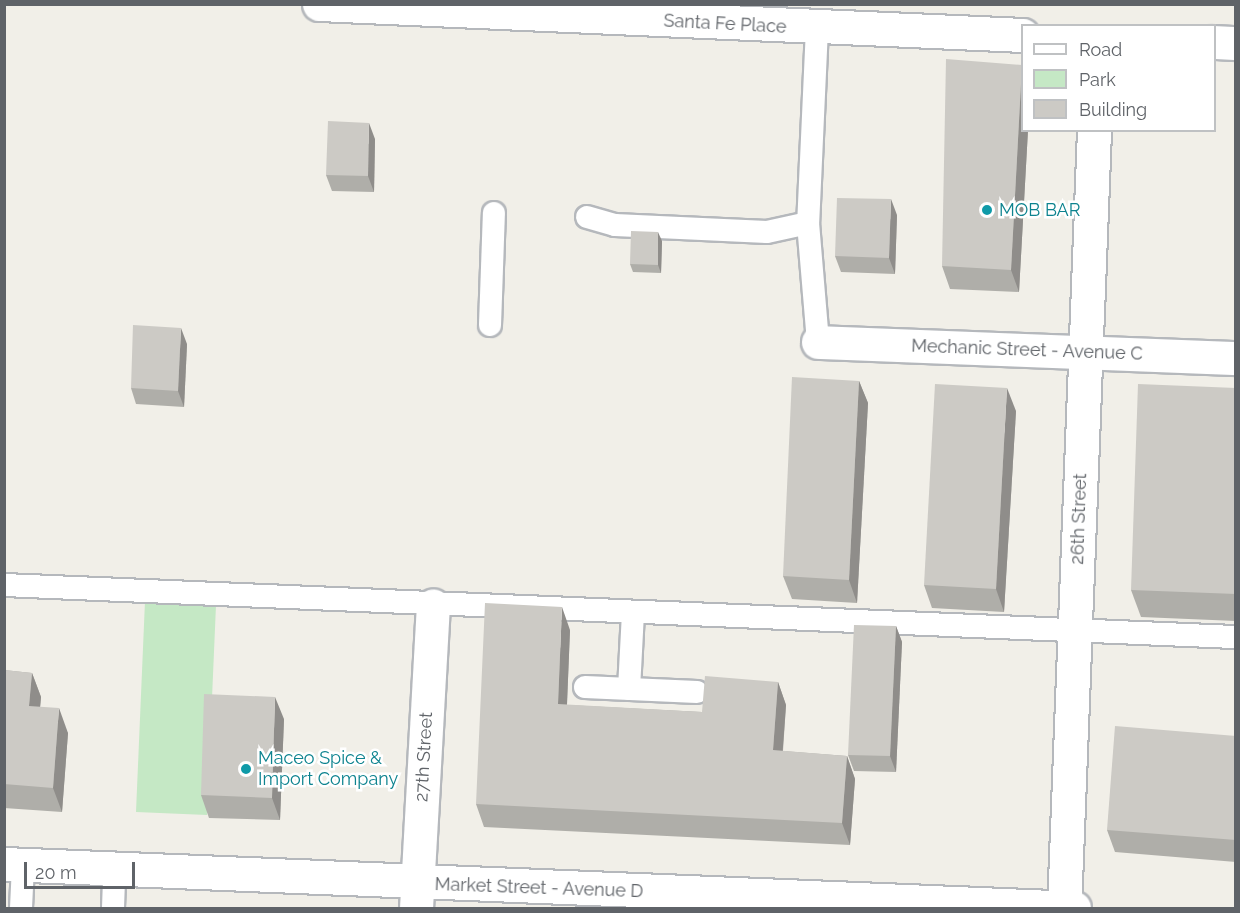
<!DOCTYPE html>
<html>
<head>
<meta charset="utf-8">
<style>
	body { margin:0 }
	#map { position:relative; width:1240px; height:913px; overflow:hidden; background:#f1efe8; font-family:Raleway,sans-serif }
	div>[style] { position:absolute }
	.green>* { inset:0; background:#c5e8c5 }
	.roads { filter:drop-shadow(2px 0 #b5b8bc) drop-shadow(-2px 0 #b5b8bc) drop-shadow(0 2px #b5b8bc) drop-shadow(0 -2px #b5b8bc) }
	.service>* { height:22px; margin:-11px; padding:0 11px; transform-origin:11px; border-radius:11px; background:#fff }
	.minor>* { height:33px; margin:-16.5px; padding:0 16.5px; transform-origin:16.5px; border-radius:16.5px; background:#fff }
	.tertiary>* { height:33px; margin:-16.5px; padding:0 16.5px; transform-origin:16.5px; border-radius:16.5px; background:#fff }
	.wall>* { inset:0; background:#afaea9 }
	.shaded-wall>* { inset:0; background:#8f8d8a }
	.building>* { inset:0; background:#cccac5 }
	.dots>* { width:16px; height:16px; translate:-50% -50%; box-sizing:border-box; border:3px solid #fff; border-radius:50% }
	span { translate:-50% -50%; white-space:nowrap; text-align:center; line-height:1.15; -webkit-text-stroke:5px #fff; paint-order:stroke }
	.street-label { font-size:18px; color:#5f6368 }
	.culture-label { font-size:18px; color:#0d838f }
	.left { translate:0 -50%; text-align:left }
	.frame { position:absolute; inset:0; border:6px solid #5f6368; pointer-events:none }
	.legend { position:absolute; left:1021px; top:24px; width:195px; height:108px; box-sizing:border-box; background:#fff; border:2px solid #bfc1c3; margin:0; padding:8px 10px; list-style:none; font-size:18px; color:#5f6368 }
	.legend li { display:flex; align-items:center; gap:12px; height:30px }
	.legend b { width:30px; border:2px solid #bfc1c3 }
	.scale { position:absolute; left:24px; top:862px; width:111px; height:27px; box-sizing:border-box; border:3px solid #5f6368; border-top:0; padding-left:8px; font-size:18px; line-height:21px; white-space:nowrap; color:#5f6368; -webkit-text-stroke:4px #fff; paint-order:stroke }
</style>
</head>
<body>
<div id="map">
	<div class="green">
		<div style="clip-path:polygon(145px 601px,216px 605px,207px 815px,136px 812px)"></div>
	</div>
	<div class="roads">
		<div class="service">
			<div style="left:817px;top:28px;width:195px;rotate:92.6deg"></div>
			<div style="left:808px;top:223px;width:119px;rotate:85.2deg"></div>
			<div style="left:587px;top:217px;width:29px;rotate:16deg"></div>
			<div style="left:615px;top:225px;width:152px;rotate:2.6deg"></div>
			<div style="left:767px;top:232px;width:42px;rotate:-12.4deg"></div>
			<div style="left:490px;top:325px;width:112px;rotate:-88deg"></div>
			<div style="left:4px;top:585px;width:1233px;rotate:2.42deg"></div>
			<div style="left:585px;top:687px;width:112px;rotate:2.6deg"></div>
			<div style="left:629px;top:689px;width:77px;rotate:-87deg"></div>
			<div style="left:21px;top:908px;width:43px;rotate:-87.3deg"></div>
			<div style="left:113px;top:908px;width:38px;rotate:-88deg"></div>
		</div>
		<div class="minor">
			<div style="left:818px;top:342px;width:418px;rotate:2.2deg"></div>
			<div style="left:416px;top:908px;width:303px;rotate:-86.8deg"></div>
			<div style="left:1064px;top:908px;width:779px;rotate:-87.79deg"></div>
		</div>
		<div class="tertiary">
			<div style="left:319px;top:4px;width:704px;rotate:2.52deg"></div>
			<div style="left:1214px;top:42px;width:22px;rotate:3deg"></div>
			<div style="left:4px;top:864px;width:1071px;rotate:2.35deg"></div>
		</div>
	</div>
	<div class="wall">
		<div style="clip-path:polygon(1022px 65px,1023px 67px,1023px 130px,1028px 130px,1019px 292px,950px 289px,942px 266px)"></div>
		<div style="clip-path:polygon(375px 139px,374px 192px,332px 191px,326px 175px)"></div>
		<div style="clip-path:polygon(897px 215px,895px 274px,841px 272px,835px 256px)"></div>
		<div style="clip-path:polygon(662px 241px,661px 273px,633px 272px,630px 264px)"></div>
		<div style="clip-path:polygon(187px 344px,184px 407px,136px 404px,131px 388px)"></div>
		<div style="clip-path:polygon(859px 381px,868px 403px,857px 603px,792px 599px,783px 576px)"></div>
		<div style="clip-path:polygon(1236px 388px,1236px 621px,1141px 617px,1131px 590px)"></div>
		<div style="clip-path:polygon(1016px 411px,1004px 612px,932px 608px,924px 585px)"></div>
		<div style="clip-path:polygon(896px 626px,902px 642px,896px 772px,854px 771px,848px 755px)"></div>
		<div style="clip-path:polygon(570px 630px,567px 705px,702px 712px,778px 682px,786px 705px,783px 751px,847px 756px,855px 779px,850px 845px,484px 827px,476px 804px)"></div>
		<div style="clip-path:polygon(4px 670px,32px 673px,41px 697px,40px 707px,68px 733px,62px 812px,4px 808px)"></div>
		<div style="clip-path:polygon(284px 719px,280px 820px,209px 818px,201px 795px)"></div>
		<div style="clip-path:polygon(1236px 736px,1236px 862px,1115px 852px,1107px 830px)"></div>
	</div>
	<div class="shaded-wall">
		<div style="clip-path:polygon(1022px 65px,1023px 67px,1023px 130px,1028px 130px,1019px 292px,1011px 270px)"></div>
		<div style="clip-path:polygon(369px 123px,375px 139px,374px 192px,368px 176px)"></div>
		<div style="clip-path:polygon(891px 199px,897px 215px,895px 274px,889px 258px)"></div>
		<div style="clip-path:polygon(658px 232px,662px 241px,661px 273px,658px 265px)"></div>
		<div style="clip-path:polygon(181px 328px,187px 344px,184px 407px,178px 391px)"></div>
		<div style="clip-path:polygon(859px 381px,868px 403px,857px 603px,849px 580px)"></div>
		<div style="clip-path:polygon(1007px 388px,1016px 411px,1004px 612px,996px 589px)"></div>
		<div style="clip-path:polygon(562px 607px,570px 630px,566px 727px,558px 704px)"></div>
		<div style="clip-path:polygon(896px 626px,902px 642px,896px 772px,890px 756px)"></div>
		<div style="clip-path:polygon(32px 673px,41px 697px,38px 731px,29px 706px)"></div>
		<div style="clip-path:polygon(778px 682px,786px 705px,781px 773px,773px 750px)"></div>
		<div style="clip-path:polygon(275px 697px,284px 719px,280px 820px,272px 798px)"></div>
		<div style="clip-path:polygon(59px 708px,68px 733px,62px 812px,53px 788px)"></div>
		<div style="clip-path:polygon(847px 756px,855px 779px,850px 845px,842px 823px)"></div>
	</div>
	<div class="building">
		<div style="clip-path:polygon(946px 59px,1022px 65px,1011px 270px,942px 266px)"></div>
		<div style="clip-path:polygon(328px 121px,369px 123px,368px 176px,326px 175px)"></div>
		<div style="clip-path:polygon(837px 198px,891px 199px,889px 258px,835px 256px)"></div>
		<div style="clip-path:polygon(631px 231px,658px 232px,658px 265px,630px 264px)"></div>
		<div style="clip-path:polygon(133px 325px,181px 328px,178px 391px,131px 388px)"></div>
		<div style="clip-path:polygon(792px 377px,859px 381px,849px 580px,783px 576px)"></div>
		<div style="clip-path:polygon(935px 384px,1007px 388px,996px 589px,924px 585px)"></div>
		<div style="clip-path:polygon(1138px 384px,1236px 388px,1236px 594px,1131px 590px)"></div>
		<div style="clip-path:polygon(485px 603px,562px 607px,558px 704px,702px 712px,705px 676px,778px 682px,773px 750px,847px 756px,842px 823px,476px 804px)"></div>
		<div style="clip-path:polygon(854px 625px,896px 626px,890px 756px,848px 755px)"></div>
		<div style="clip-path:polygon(4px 670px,32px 673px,29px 706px,59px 708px,53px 788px,4px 784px)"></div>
		<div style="clip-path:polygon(204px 694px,275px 697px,272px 798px,201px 795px)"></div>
		<div style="clip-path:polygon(1115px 726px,1236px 736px,1236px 840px,1107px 830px)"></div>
	</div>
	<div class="dots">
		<div style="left:987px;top:210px;background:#0f9aa8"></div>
		<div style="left:246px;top:769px;background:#0f9aa8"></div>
	</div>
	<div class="street-label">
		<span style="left:725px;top:24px;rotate:3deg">Santa Fe Place</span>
		<span style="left:1027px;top:350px;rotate:2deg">Mechanic Street - Avenue C</span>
		<span style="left:1079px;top:519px;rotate:-88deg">26th Street</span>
		<span style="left:424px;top:757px;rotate:-87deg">27th Street</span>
		<span style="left:539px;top:888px;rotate:2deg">Market Street - Avenue D</span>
	</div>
	<div class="culture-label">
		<span class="left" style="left:999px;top:210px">MOB BAR</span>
		<span class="left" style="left:258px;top:769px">Maceo Spice &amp;<br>Import Company</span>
	</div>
	<div class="frame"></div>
	<ul class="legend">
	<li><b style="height:8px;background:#fff"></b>Road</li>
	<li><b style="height:16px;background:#c5e8c5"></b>Park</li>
	<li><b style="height:16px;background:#cccac5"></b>Building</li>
	</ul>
	<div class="scale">20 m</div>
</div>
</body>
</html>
